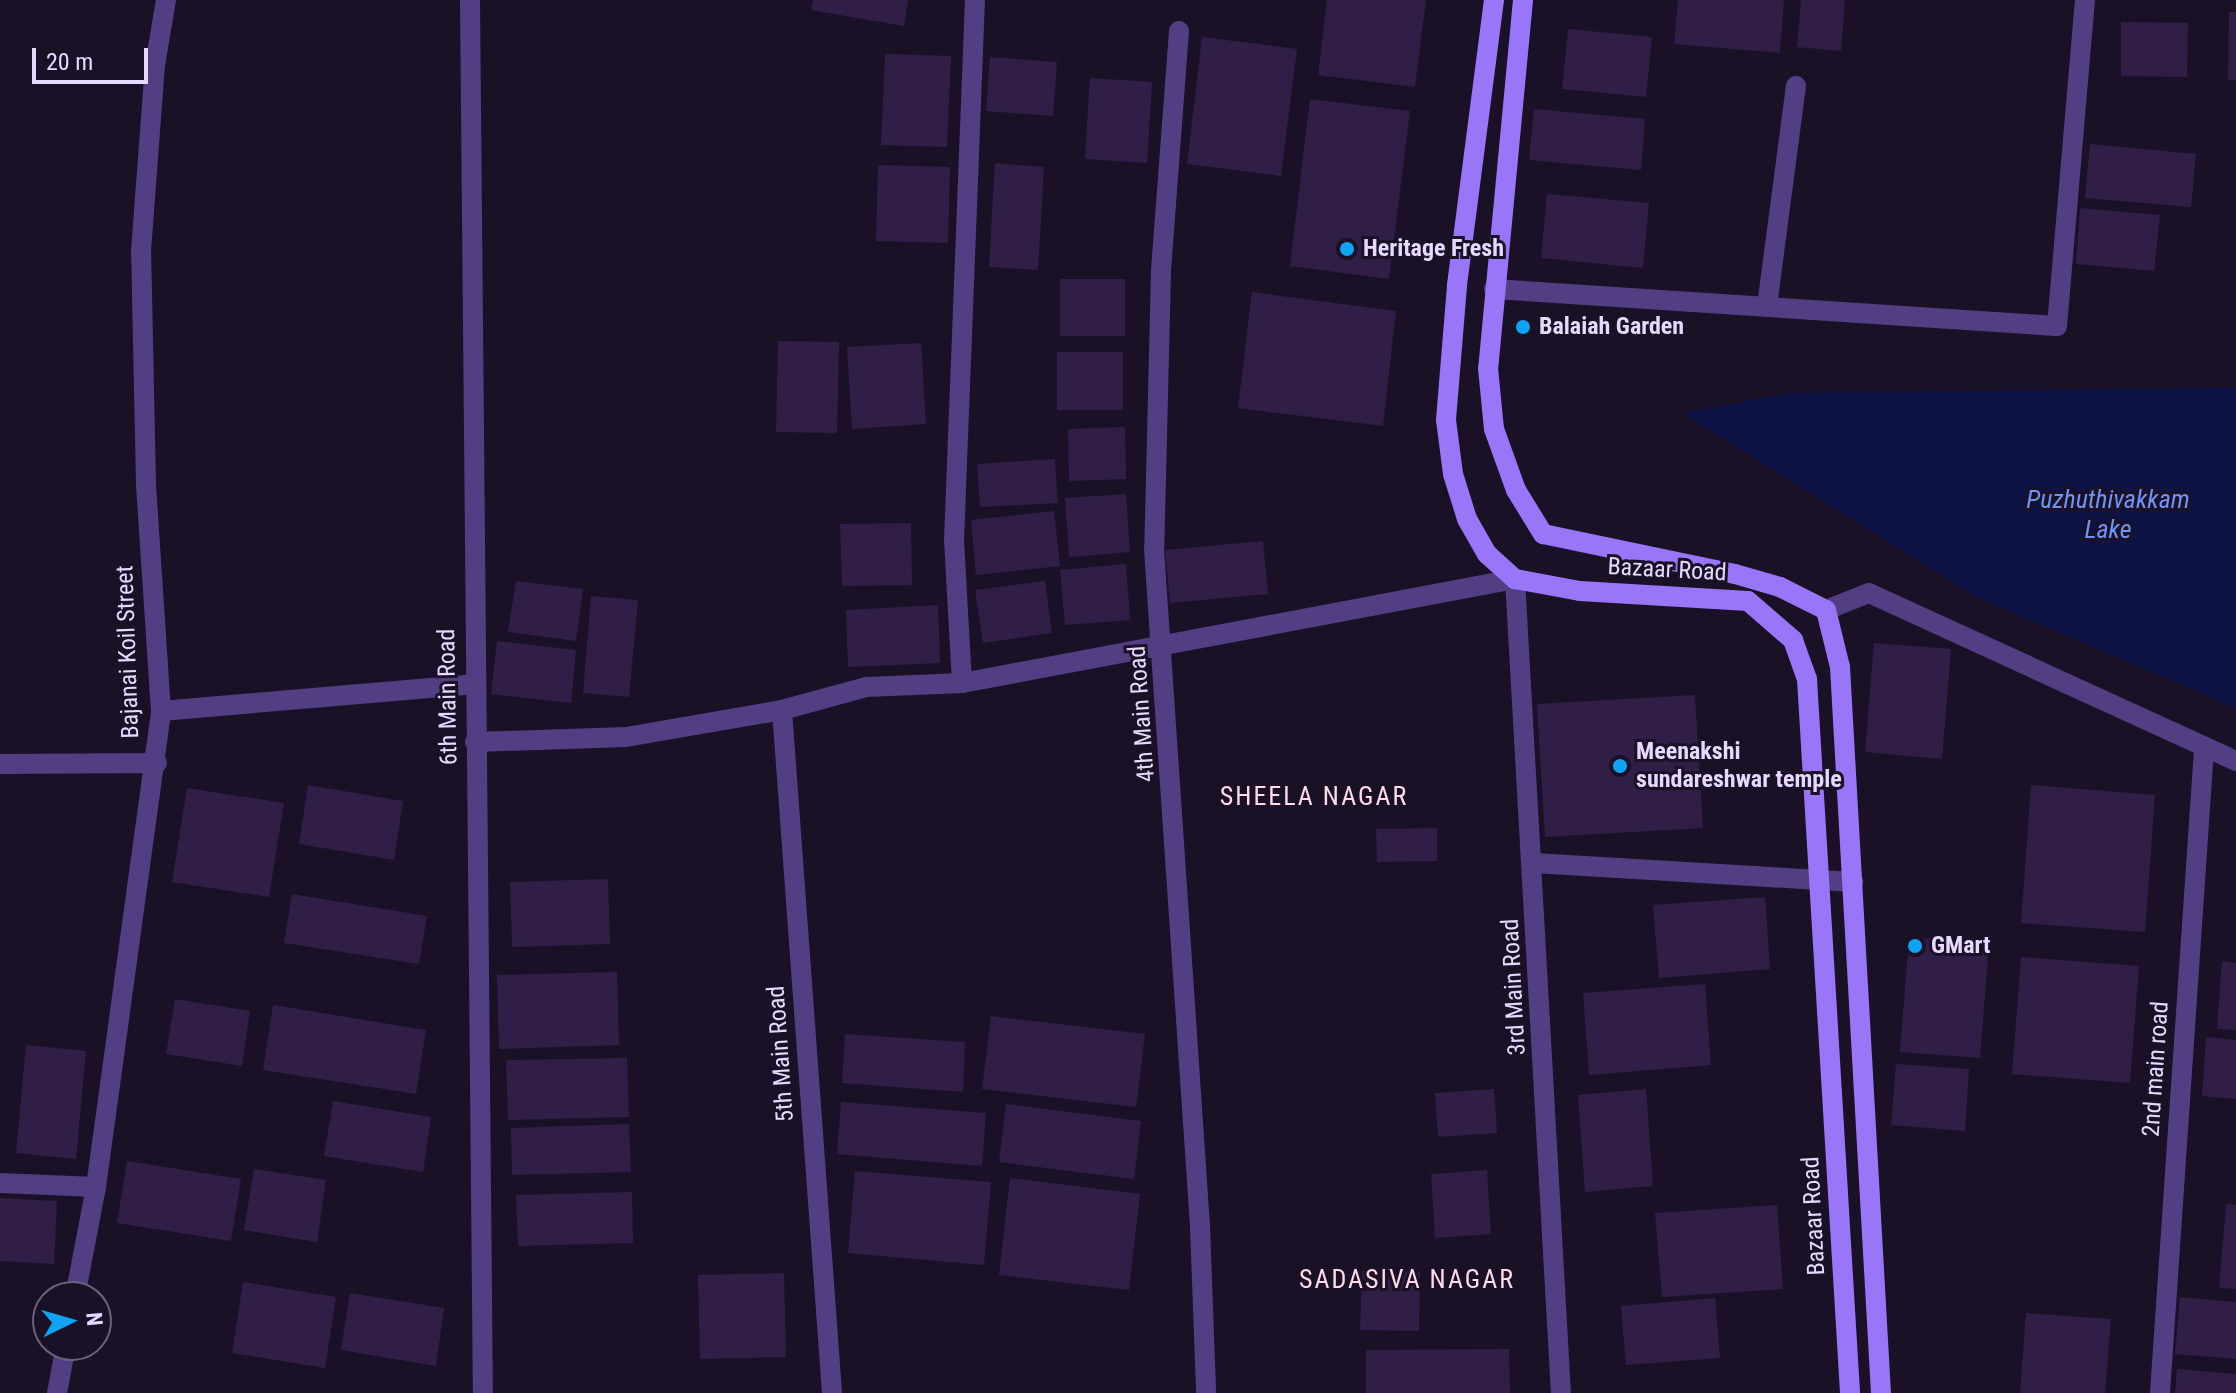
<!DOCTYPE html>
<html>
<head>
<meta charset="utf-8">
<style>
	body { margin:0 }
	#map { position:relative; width:2236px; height:1393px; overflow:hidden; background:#1a1127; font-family:"Roboto Condensed",sans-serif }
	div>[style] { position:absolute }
	.water>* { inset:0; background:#0d1344 }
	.building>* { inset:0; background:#311e47 }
	.minor>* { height:20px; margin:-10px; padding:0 10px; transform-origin:10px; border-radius:10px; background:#523e83 }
	.secondary>* { height:20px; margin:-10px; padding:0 10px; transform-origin:10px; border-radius:10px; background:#9975f8 }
	.dots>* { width:22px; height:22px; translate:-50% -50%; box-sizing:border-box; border:4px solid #1a1127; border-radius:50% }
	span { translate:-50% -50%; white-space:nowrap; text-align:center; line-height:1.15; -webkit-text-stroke:6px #1a1127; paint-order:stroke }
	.poi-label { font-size:24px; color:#e6d9fd; font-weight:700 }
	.left { translate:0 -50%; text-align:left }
	.street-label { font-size:24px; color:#e6d9fd }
	.water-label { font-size:26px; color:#6c94f8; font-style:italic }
	.neighbourhood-label { font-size:26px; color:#fddbe8; letter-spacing:2px }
	.north { position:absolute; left:32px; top:1281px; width:80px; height:80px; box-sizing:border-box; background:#1a1127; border:2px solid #6c617d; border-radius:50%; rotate:85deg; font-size:22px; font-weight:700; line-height:32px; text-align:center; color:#e6d9fd }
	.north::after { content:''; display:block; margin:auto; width:28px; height:36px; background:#0fa3f3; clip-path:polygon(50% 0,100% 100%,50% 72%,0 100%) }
	.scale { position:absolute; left:32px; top:48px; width:116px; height:36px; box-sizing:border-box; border:4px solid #e6d9fd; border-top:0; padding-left:10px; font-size:24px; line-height:28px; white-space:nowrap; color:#e6d9fd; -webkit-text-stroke:6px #1a1127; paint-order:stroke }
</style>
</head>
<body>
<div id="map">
	<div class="water">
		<div style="clip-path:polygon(2236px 387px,2236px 708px,1978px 598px,1682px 413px,1788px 393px)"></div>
	</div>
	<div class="building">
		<div style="clip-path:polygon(813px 0,908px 0,904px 26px,811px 10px)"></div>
		<div style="clip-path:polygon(1327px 0,1426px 0,1415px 87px,1318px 75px)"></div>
		<div style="clip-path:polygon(1678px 0,1784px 0,1780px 53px,1674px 44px)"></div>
		<div style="clip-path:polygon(1801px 0,1845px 0,1841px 51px,1797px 47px)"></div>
		<div style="clip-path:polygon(2229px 12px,2236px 12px,2236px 80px,2228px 80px)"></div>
		<div style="clip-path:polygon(2121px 22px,2188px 23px,2187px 77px,2121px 76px)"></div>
		<div style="clip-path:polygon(1568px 29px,1652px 37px,1646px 97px,1562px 89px)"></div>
		<div style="clip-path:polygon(1202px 37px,1297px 49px,1281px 176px,1187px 164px)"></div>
		<div style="clip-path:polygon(885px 54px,951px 56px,947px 147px,881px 145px)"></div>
		<div style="clip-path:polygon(990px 57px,1057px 62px,1053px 116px,986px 111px)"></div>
		<div style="clip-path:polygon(1090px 78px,1152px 82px,1147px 163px,1085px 159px)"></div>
		<div style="clip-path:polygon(1310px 99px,1410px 111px,1389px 279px,1290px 266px)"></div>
		<div style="clip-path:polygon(1534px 109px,1645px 119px,1641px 170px,1529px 160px)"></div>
		<div style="clip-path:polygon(2090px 144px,2196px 154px,2191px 207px,2085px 198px)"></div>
		<div style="clip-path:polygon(995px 163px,1044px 167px,1038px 270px,989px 267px)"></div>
		<div style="clip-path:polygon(878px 165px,950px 167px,948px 243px,876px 241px)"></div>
		<div style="clip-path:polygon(1547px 194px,1649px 203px,1643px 268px,1541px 258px)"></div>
		<div style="clip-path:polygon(2080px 208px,2160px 215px,2154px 271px,2076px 264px)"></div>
		<div style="clip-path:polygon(1060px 279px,1125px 279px,1125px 336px,1060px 336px)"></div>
		<div style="clip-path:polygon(1252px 292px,1396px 311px,1383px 426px,1238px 408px)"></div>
		<div style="clip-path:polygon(778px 341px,839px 342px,837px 433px,776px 432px)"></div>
		<div style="clip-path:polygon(921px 343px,926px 424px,852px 429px,847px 347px)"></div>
		<div style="clip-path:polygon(1057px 352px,1123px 352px,1123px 410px,1057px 410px)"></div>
		<div style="clip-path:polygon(1125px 427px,1126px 479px,1069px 481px,1068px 429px)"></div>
		<div style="clip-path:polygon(1055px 459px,1058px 503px,980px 507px,977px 464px)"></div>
		<div style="clip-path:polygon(1126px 494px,1130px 552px,1069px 557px,1065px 498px)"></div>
		<div style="clip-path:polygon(1054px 511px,1060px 566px,976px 575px,971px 520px)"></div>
		<div style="clip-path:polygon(911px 523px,912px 585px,842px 586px,840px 524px)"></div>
		<div style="clip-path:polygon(1263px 541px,1268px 594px,1170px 603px,1165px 550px)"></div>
		<div style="clip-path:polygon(1126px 564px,1130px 620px,1065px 625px,1060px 570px)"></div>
		<div style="clip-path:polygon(516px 581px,583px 589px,576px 641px,508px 632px)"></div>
		<div style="clip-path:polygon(1045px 581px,1052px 633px,983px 643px,975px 590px)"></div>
		<div style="clip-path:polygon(591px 596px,638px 600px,629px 697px,583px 693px)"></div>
		<div style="clip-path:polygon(938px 605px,940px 663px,848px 667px,846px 610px)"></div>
		<div style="clip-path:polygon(497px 641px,576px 650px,571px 703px,491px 694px)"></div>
		<div style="clip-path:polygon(1874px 643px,1951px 649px,1942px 759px,1865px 752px)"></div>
		<div style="clip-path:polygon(1695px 695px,1703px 828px,1545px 837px,1537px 704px)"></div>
		<div style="clip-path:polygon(308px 785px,403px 801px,394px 860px,299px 844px)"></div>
		<div style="clip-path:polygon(2031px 785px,2155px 795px,2145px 932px,2021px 923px)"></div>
		<div style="clip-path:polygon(187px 788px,284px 803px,269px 897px,172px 882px)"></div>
		<div style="clip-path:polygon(1437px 828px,1437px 861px,1377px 862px,1376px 829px)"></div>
		<div style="clip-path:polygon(608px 879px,610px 944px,512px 947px,510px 882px)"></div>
		<div style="clip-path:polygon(292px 894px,427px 916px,419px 964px,284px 943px)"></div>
		<div style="clip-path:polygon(1765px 897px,1770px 969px,1659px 978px,1653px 905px)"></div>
		<div style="clip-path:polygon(1909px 937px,1989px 943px,1980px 1058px,1900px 1052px)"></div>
		<div style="clip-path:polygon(2021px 957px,2139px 966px,2130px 1083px,2012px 1074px)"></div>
		<div style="clip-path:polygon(2222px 961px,2236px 963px,2236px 1030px,2217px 1029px)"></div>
		<div style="clip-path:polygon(617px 972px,619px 1045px,499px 1049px,497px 975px)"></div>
		<div style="clip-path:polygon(1705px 984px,1711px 1065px,1589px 1075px,1583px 993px)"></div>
		<div style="clip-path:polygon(175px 999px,250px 1011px,242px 1066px,166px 1054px)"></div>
		<div style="clip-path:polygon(273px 1005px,426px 1030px,416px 1094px,263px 1070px)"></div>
		<div style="clip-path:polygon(991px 1016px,1145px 1034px,1136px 1107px,982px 1089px)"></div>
		<div style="clip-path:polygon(845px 1034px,965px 1042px,963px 1092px,842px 1083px)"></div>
		<div style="clip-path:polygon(2206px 1037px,2236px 1040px,2236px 1099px,2202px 1096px)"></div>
		<div style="clip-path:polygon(26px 1045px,86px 1051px,76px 1159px,16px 1153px)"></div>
		<div style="clip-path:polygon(627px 1058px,629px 1117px,508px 1120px,506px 1060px)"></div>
		<div style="clip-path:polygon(1896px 1064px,1969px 1069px,1965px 1131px,1891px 1125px)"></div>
		<div style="clip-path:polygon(1494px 1089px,1497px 1133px,1438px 1137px,1435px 1093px)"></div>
		<div style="clip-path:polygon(1646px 1089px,1653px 1186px,1585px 1192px,1578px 1095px)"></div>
		<div style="clip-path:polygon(333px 1101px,431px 1117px,423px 1172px,324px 1156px)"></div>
		<div style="clip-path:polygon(841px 1102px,986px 1113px,982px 1166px,837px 1154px)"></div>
		<div style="clip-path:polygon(1006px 1104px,1141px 1121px,1134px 1179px,999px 1162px)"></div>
		<div style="clip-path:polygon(629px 1124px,631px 1172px,512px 1175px,511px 1128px)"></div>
		<div style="clip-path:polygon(127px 1161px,241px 1179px,231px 1241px,117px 1223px)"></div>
		<div style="clip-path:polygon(254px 1169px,326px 1180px,317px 1242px,244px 1230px)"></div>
		<div style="clip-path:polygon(1487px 1170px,1491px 1234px,1435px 1238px,1431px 1174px)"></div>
		<div style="clip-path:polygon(855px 1171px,991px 1182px,984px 1265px,848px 1253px)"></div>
		<div style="clip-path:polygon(1010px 1178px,1140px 1194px,1129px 1290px,999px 1275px)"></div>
		<div style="clip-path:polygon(632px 1192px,633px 1243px,518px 1246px,516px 1195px)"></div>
		<div style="clip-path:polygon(0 1198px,57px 1201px,54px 1264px,0 1261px)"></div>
		<div style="clip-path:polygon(2226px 1204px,2236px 1205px,2236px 1289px,2219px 1288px)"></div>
		<div style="clip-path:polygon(1777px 1205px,1783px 1289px,1662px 1297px,1655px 1213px)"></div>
		<div style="clip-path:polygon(1362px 1271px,1420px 1272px,1419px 1331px,1360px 1330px)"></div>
		<div style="clip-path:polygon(784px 1273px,786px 1357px,700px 1359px,698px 1275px)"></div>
		<div style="clip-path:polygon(243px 1282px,336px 1297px,325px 1368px,232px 1353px)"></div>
		<div style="clip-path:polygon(350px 1293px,444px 1308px,436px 1366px,341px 1350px)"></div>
		<div style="clip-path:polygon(2180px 1297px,2236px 1302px,2236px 1359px,2175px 1354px)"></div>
		<div style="clip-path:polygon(1715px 1298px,1720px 1358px,1626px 1365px,1621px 1306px)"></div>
		<div style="clip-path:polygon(2026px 1313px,2111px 1319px,2105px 1393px,2020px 1393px)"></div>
		<div style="clip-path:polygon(1509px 1349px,1510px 1393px,1366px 1393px,1366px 1350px)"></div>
		<div style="clip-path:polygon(2177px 1369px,2236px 1374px,2236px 1393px,2175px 1393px)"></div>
	</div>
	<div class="minor">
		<div style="left:470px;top:0;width:1393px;rotate:89.47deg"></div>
		<div style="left:1179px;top:31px;width:242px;rotate:94.3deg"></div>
		<div style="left:1161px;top:272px;width:277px;rotate:91.4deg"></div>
		<div style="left:1154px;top:549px;width:679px;rotate:86.11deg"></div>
		<div style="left:1200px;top:1226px;width:167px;rotate:87.9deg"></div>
		<div style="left:1494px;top:289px;width:564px;rotate:3.76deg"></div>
		<div style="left:2057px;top:326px;width:327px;rotate:-85.1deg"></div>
		<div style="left:1767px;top:306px;width:222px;rotate:-82.5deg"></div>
		<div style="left:1826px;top:610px;width:46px;rotate:-21.6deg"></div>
		<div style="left:1869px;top:593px;width:404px;rotate:24.6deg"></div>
		<div style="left:962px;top:683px;width:142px;rotate:-93.2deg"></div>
		<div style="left:954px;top:541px;width:541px;rotate:-87.78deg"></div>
		<div style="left:782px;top:710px;width:685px;rotate:85.81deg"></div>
		<div style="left:161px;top:711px;width:314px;rotate:-4.9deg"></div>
		<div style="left:475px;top:742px;width:151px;rotate:-1.9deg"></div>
		<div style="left:626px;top:737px;width:158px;rotate:-9.8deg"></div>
		<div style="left:782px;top:710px;width:87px;rotate:-15.3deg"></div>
		<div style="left:866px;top:687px;width:96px;rotate:-2.4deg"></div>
		<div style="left:962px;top:683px;width:563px;rotate:-10.65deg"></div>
		<div style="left:1515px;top:579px;width:815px;rotate:86.77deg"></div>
		<div style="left:0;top:764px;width:157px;rotate:-0.4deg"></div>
		<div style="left:1534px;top:863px;width:320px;rotate:3.4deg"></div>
		<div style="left:0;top:1183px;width:96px;rotate:2.4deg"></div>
		<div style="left:75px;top:1297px;width:112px;rotate:-79.2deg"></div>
		<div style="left:96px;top:1187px;width:480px;rotate:-82.2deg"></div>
		<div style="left:161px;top:711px;width:226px;rotate:-93.8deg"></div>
		<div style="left:146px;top:485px;width:234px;rotate:-91.2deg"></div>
		<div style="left:141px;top:251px;width:187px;rotate:-85.7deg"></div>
		<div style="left:155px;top:65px;width:66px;rotate:-80.4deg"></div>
		<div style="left:57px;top:1393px;width:49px;rotate:-79.4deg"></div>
		<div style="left:2160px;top:1393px;width:646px;rotate:-86.09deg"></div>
	</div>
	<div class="secondary">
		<div style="left:1494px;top:0;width:288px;rotate:97.4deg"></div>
		<div style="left:1457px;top:286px;width:134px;rotate:94.7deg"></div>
		<div style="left:1446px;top:420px;width:54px;rotate:82.6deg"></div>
		<div style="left:1453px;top:474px;width:47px;rotate:72.7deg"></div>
		<div style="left:1467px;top:519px;width:40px;rotate:60.3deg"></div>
		<div style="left:1487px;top:554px;width:38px;rotate:42deg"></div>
		<div style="left:1515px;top:579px;width:66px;rotate:10.5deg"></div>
		<div style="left:1580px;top:591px;width:168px;rotate:3.4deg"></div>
		<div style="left:1748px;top:601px;width:60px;rotate:40.9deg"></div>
		<div style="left:1793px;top:640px;width:41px;rotate:70.3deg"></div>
		<div style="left:1807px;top:679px;width:715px;rotate:86.55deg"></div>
		<div style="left:1523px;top:0;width:370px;rotate:95.4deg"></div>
		<div style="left:1488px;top:368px;width:61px;rotate:84.4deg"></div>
		<div style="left:1494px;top:429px;width:65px;rotate:70.2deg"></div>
		<div style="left:1516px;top:490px;width:52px;rotate:58.5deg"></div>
		<div style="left:1543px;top:534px;width:196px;rotate:11.8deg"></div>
		<div style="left:1735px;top:574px;width:47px;rotate:16.1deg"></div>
		<div style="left:1780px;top:587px;width:51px;rotate:26.6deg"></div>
		<div style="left:1826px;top:610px;width:59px;rotate:76.2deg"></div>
		<div style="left:1840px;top:667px;width:727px;rotate:86.77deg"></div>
	</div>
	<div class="dots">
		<div style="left:1347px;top:249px;background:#0fa3f3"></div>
		<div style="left:1523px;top:327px;background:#0fa3f3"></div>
		<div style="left:1620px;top:766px;background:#0fa3f3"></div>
		<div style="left:1915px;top:946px;background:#0fa3f3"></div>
	</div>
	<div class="poi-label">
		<span class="left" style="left:1363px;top:249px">Heritage Fresh</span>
		<span class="left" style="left:1539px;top:327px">Balaiah Garden</span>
		<span class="left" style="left:1636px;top:766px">Meenakshi<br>sundareshwar temple</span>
		<span class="left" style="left:1931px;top:946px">GMart</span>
	</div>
	<div class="street-label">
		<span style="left:1667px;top:570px;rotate:3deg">Bazaar Road</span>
		<span style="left:128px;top:652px;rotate:-92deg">Bajanai Koil Street</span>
		<span style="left:448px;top:697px;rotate:-91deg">6th Main Road</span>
		<span style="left:1142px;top:714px;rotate:-94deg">4th Main Road</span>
		<span style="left:1514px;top:987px;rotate:-93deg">3rd Main Road</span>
		<span style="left:781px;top:1054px;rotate:-94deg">5th Main Road</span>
		<span style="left:2156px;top:1069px;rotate:-86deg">2nd main road</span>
		<span style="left:1814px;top:1216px;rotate:-93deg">Bazaar Road</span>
	</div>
	<div class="water-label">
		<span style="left:2108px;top:515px">Puzhuthivakkam<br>Lake</span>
	</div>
	<div class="neighbourhood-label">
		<span style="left:1314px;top:797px">SHEELA NAGAR</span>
		<span style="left:1407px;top:1280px">SADASIVA NAGAR</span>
	</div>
	<div class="north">N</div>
	<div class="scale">20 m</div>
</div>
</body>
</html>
